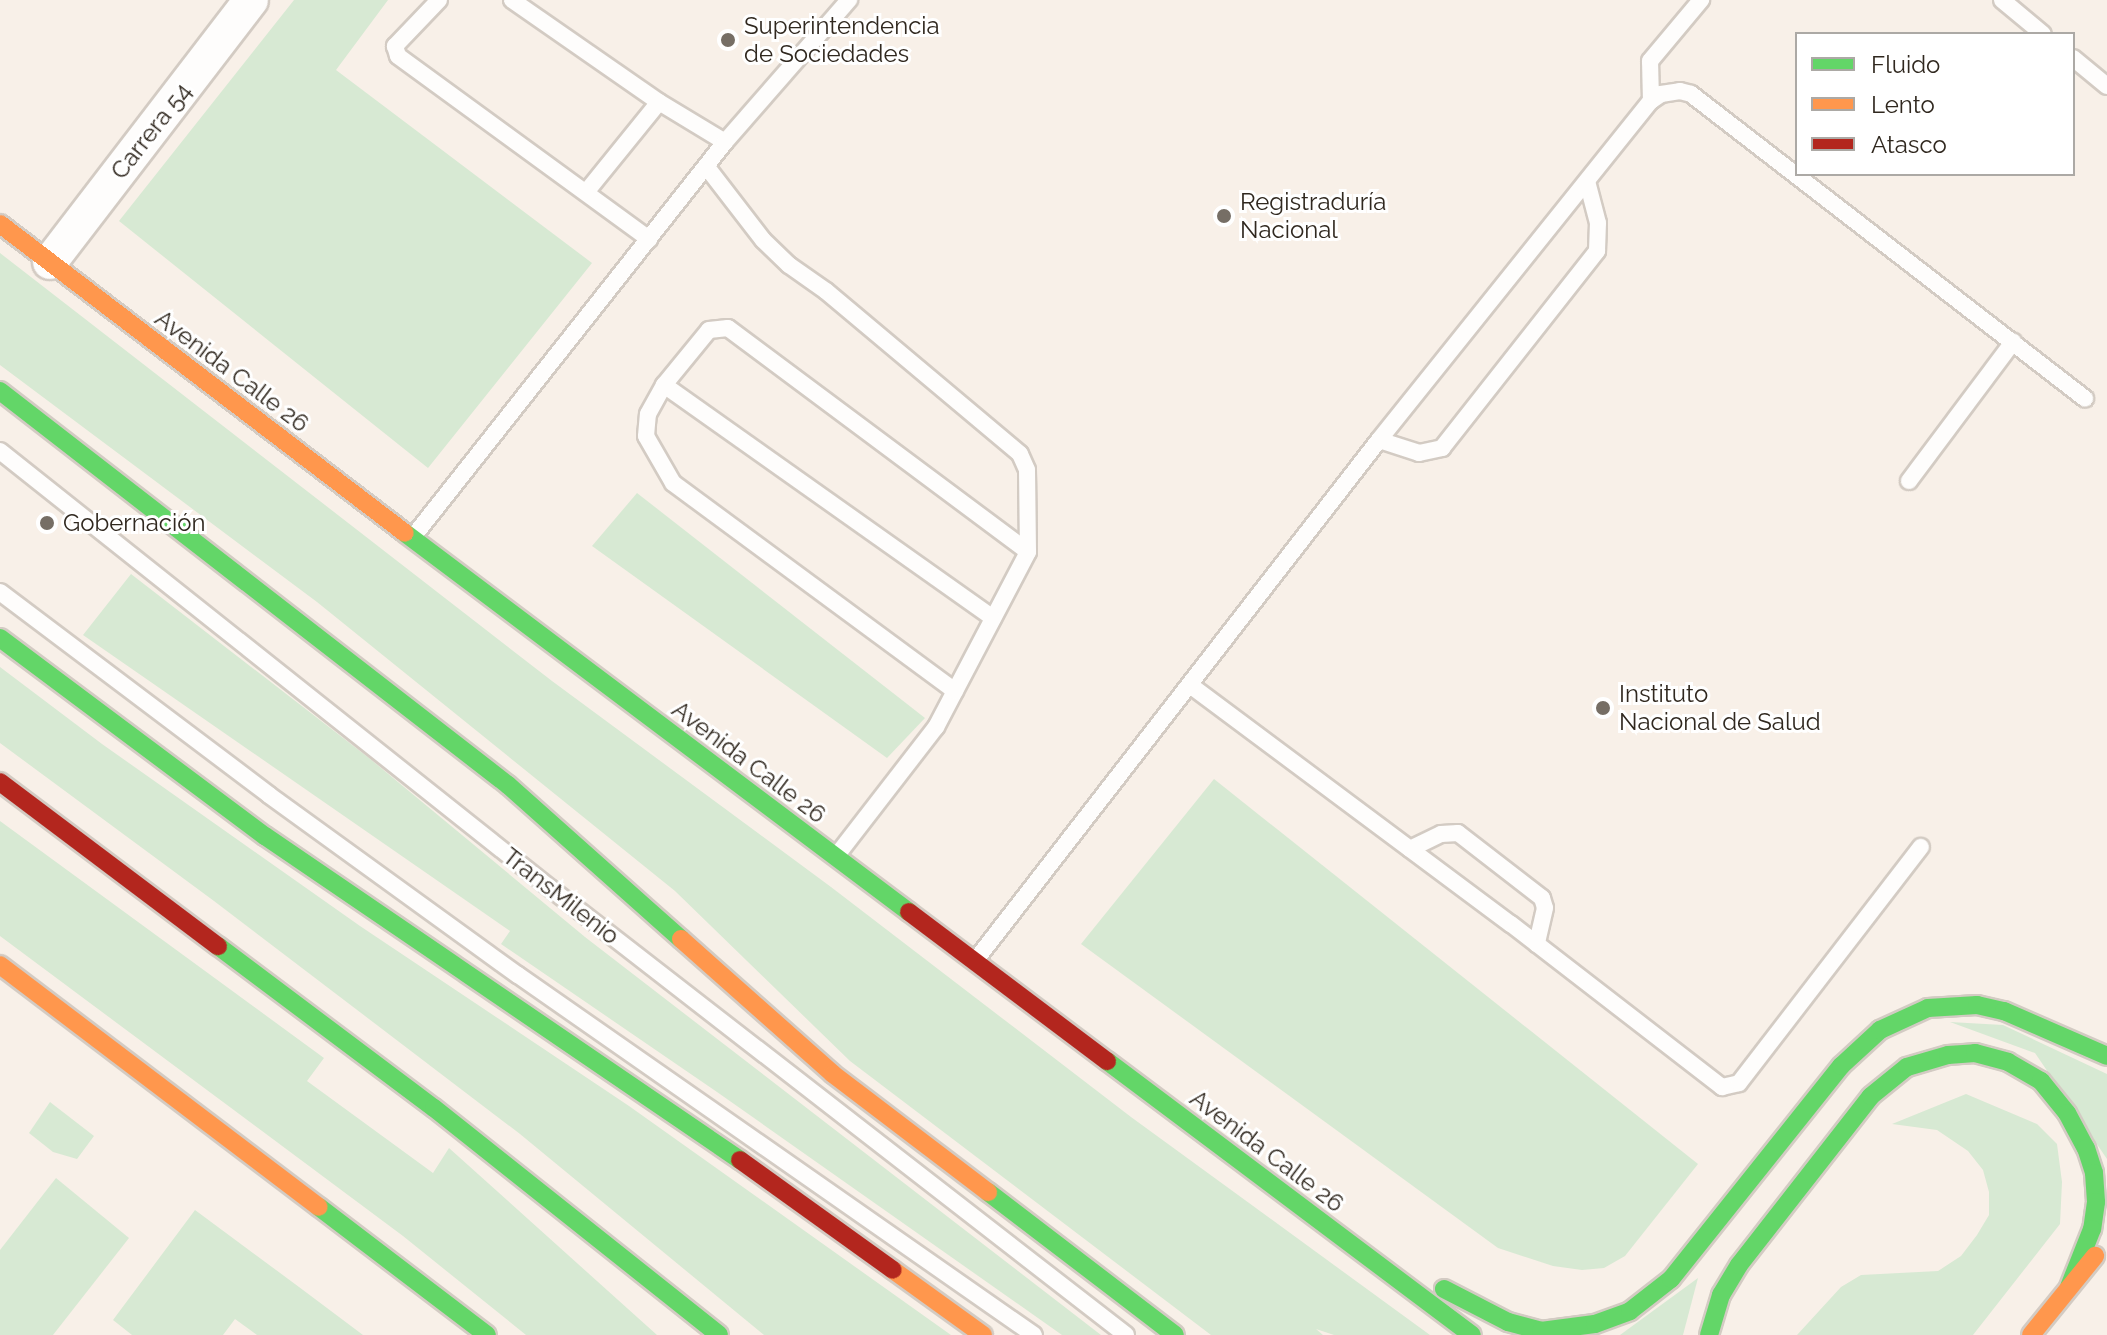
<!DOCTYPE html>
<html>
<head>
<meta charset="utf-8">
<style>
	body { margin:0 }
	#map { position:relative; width:2107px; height:1335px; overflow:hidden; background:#f8f0e8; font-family:Raleway,sans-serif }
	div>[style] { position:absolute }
	.green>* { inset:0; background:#d7e9d3 }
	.roads { filter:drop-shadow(2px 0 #d3cbc3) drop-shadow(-2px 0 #d3cbc3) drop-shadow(0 2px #d3cbc3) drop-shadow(0 -2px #d3cbc3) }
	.lane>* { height:16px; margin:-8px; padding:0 8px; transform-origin:8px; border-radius:8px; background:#fefdfc }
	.street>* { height:34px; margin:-17px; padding:0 17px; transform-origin:17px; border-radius:17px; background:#fefdfc }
	.fast>* { height:18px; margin:-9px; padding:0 9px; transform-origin:9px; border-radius:9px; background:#63d668 }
	.slow>* { height:18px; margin:-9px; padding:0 9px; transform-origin:9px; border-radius:9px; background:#ff974d }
	.jam>* { height:18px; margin:-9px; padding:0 9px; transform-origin:9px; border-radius:9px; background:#b3261e }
	.dots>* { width:22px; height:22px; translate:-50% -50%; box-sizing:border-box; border:4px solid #fff; border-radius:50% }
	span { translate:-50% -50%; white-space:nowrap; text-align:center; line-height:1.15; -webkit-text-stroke:6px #fff; paint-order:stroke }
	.poi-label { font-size:24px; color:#30281f }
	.left { translate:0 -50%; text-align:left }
	.street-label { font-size:24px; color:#30281f }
	.legend { position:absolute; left:1795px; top:32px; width:280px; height:144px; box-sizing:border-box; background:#fff; border:2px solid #aca9a5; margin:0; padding:10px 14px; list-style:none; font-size:24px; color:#30281f }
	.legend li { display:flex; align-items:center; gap:16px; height:40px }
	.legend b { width:40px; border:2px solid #aca9a5 }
</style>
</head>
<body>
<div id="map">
	<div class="green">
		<div style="clip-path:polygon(294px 0,388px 0,336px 70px,592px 263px,428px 468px,119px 221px)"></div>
		<div style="clip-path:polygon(0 253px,552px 681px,831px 887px,1131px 1117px,1430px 1335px,1334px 1335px,1316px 1329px,1323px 1335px,1211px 1335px,850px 1061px,675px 891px,317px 602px,0 365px)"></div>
		<div style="clip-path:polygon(637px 493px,925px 718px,887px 758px,592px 546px)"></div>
		<div style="clip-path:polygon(131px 574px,369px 758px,585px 937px,1101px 1335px,1062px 1335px,717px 1092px,501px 944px,510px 931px,83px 635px)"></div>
		<div style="clip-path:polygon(0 667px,102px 744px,360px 926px,629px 1106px,951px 1335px,764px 1335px,520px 1134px,214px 901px,0 743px)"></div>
		<div style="clip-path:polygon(1214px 779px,1698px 1164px,1625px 1256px,1604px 1268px,1582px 1270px,1553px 1266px,1498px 1248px,1081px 944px)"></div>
		<div style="clip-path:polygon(0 821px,324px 1058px,307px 1081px,433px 1173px,449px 1148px,657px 1335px,526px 1335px,403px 1236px,0 936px)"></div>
		<div style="clip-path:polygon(1950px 1022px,2003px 1025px,2107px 1074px,2107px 1159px,2035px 1053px)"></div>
		<div style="clip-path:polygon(1966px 1094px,2037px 1124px,2057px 1144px,2062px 1182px,2060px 1224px,1973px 1335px,1797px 1335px,1841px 1287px,1861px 1275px,1938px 1271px,1961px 1256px,1977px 1235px,1989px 1215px,1989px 1192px,1983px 1170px,1968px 1151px,1937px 1130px,1892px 1124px)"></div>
		<div style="clip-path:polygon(50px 1102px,94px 1136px,77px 1159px,53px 1152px,29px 1133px)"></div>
		<div style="clip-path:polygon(56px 1178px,129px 1238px,53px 1335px,0 1335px,0 1250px)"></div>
		<div style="clip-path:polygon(195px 1210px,299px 1287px,363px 1335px,257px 1335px,235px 1319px,223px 1335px,132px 1335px,113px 1320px)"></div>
		<div style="clip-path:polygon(1698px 1278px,1683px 1335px,1620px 1335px)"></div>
	</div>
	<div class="roads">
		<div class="lane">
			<div style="left:439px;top:0;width:64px;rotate:133.7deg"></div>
			<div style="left:395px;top:46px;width:10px;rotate:73deg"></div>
			<div style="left:398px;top:56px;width:311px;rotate:36.1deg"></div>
			<div style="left:512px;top:0;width:179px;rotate:34.8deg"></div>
			<div style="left:659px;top:102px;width:77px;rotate:31.2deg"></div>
			<div style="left:2002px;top:0;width:53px;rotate:39.7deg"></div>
			<div style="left:2073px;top:58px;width:44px;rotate:39.5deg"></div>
			<div style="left:1651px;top:101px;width:40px;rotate:-91.4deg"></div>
			<div style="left:1650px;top:61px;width:80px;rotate:-50.1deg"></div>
			<div style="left:706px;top:166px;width:93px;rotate:52.4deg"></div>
			<div style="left:763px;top:240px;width:36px;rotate:44deg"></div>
			<div style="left:789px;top:265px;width:45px;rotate:35.1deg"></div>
			<div style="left:826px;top:291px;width:253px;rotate:40deg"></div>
			<div style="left:1020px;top:454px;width:17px;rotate:66deg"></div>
			<div style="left:1027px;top:470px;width:82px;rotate:89.3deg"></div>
			<div style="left:1028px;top:552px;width:198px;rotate:117.7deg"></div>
			<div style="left:936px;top:727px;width:162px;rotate:127.7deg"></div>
			<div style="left:587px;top:191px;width:114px;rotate:-51deg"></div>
			<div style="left:664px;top:385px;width:403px;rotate:35.3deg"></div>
			<div style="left:1379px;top:440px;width:42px;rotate:18deg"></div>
			<div style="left:1419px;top:453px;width:24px;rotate:-12deg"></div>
			<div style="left:1442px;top:448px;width:251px;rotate:-51.8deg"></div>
			<div style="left:1597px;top:251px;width:28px;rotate:-88deg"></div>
			<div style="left:1598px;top:223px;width:43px;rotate:-104.7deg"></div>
			<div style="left:0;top:451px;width:702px;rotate:38.47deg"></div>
			<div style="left:550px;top:888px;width:729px;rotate:37.81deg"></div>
			<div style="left:1909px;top:481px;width:174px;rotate:-53.2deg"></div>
			<div style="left:413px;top:537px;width:503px;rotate:-51.7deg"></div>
			<div style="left:725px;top:142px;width:189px;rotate:-48.9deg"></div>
			<div style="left:0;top:592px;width:337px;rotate:37deg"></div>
			<div style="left:269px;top:795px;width:307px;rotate:35.9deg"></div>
			<div style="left:518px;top:975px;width:629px;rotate:34.9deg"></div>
			<div style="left:1190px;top:685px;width:400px;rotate:36.7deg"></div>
			<div style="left:1511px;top:924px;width:267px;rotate:37.7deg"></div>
			<div style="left:1722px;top:1087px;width:17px;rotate:-13deg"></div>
			<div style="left:1739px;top:1083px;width:298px;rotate:-52.4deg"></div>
			<div style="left:955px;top:691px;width:350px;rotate:-143.6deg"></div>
			<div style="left:673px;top:483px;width:54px;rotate:-119.9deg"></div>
			<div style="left:646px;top:436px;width:22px;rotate:-85deg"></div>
			<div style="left:648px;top:414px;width:33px;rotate:-61deg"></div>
			<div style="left:664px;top:385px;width:71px;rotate:-50.7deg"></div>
			<div style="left:709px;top:330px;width:19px;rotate:-6deg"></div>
			<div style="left:728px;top:328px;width:374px;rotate:36.7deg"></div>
			<div style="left:1410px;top:849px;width:34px;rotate:-26deg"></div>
			<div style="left:1441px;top:834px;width:17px;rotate:-3deg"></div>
			<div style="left:1458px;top:833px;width:106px;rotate:37.7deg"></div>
			<div style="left:1542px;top:898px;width:10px;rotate:73deg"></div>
			<div style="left:1545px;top:908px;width:37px;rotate:103deg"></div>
			<div style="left:975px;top:961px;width:659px;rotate:-52.21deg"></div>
			<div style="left:1379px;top:440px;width:435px;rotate:-51.3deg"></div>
			<div style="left:1651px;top:101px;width:12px;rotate:-35deg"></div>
			<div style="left:1661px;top:94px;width:19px;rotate:-9deg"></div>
			<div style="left:1680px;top:91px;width:11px;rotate:15deg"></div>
			<div style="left:1691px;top:94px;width:498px;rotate:37.7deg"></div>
		</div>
		<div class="street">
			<div style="left:50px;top:262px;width:330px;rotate:-52.5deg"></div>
		</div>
		<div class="fast">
			<div style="left:0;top:391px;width:643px;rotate:37.8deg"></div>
			<div style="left:508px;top:785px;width:232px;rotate:41.7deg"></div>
			<div style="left:405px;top:533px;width:631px;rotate:36.94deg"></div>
			<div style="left:0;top:638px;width:331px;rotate:36.8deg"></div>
			<div style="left:265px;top:836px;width:575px;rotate:34.3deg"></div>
			<div style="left:218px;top:946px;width:270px;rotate:36.9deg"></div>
			<div style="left:434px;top:1108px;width:364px;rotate:38.5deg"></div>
			<div style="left:1107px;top:1061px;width:456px;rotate:36.9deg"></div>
			<div style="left:988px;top:1192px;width:235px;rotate:37.4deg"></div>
			<div style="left:319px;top:1207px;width:211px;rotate:37.3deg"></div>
			<div style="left:1444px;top:1289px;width:72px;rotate:27.3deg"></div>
			<div style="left:1508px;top:1322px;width:34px;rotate:15deg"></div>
			<div style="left:1541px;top:1331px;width:54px;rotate:-7.4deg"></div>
			<div style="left:1595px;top:1324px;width:37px;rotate:-20deg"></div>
			<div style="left:1630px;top:1311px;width:52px;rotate:-38deg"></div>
			<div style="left:1671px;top:1279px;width:273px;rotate:-51.4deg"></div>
			<div style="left:1841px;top:1066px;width:53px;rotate:-42.7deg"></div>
			<div style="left:1880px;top:1030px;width:53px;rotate:-24.6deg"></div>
			<div style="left:1928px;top:1008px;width:49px;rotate:-3.5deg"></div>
			<div style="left:1977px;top:1005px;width:28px;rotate:13deg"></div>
			<div style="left:2004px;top:1011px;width:112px;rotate:23.6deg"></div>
			<div style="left:1709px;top:1335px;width:42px;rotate:-73.3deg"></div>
			<div style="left:1721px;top:1295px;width:35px;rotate:-59deg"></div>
			<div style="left:1739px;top:1265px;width:214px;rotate:-52deg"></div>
			<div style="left:1871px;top:1096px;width:46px;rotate:-38.9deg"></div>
			<div style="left:1907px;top:1067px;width:43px;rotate:-16.3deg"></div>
			<div style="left:1948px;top:1055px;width:27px;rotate:-4deg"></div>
			<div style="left:1975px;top:1053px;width:34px;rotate:15deg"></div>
			<div style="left:2008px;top:1062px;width:38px;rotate:30deg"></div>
			<div style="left:2041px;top:1081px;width:41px;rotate:50.9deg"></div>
			<div style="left:2067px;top:1113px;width:40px;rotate:62deg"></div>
			<div style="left:2086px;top:1148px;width:26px;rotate:72deg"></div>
			<div style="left:2094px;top:1173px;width:29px;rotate:86deg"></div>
			<div style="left:2096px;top:1202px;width:27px;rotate:98deg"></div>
			<div style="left:2092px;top:1229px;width:62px;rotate:111.6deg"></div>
		</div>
		<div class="slow">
			<div style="left:0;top:224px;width:509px;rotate:37.34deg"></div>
			<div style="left:681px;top:939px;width:203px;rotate:41.6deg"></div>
			<div style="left:833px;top:1074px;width:195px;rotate:37.3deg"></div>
			<div style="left:0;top:965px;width:400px;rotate:37.2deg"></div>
			<div style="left:893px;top:1270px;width:111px;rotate:35.8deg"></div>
			<div style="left:2031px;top:1335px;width:102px;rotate:-51deg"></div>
		</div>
		<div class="jam">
			<div style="left:0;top:782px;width:273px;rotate:37deg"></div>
			<div style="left:909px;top:912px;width:248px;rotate:37deg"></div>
			<div style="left:740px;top:1160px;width:188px;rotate:35.7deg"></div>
		</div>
	</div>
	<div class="dots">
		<div style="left:728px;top:40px;background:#766e65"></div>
		<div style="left:1224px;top:216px;background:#766e65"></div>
		<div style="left:47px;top:523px;background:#766e65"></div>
		<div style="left:1603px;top:708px;background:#766e65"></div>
	</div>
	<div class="poi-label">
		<span class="left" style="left:744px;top:40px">Superintendencia<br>de Sociedades</span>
		<span class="left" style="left:1240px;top:216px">Registraduría<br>Nacional</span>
		<span class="left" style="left:63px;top:523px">Gobernación</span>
		<span class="left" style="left:1619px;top:708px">Instituto<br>Nacional de Salud</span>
	</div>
	<div class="street-label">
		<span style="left:151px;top:131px;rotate:-52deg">Carrera 54</span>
		<span style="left:232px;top:371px;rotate:37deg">Avenida Calle 26</span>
		<span style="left:749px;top:762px;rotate:37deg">Avenida Calle 26</span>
		<span style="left:561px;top:896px;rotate:38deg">TransMilenio</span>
		<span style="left:1267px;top:1151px;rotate:37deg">Avenida Calle 26</span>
	</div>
	<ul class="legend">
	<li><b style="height:10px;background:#63d668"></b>Fluido</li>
	<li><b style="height:10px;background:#ff974d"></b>Lento</li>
	<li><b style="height:10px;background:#b3261e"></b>Atasco</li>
	</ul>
</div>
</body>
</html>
